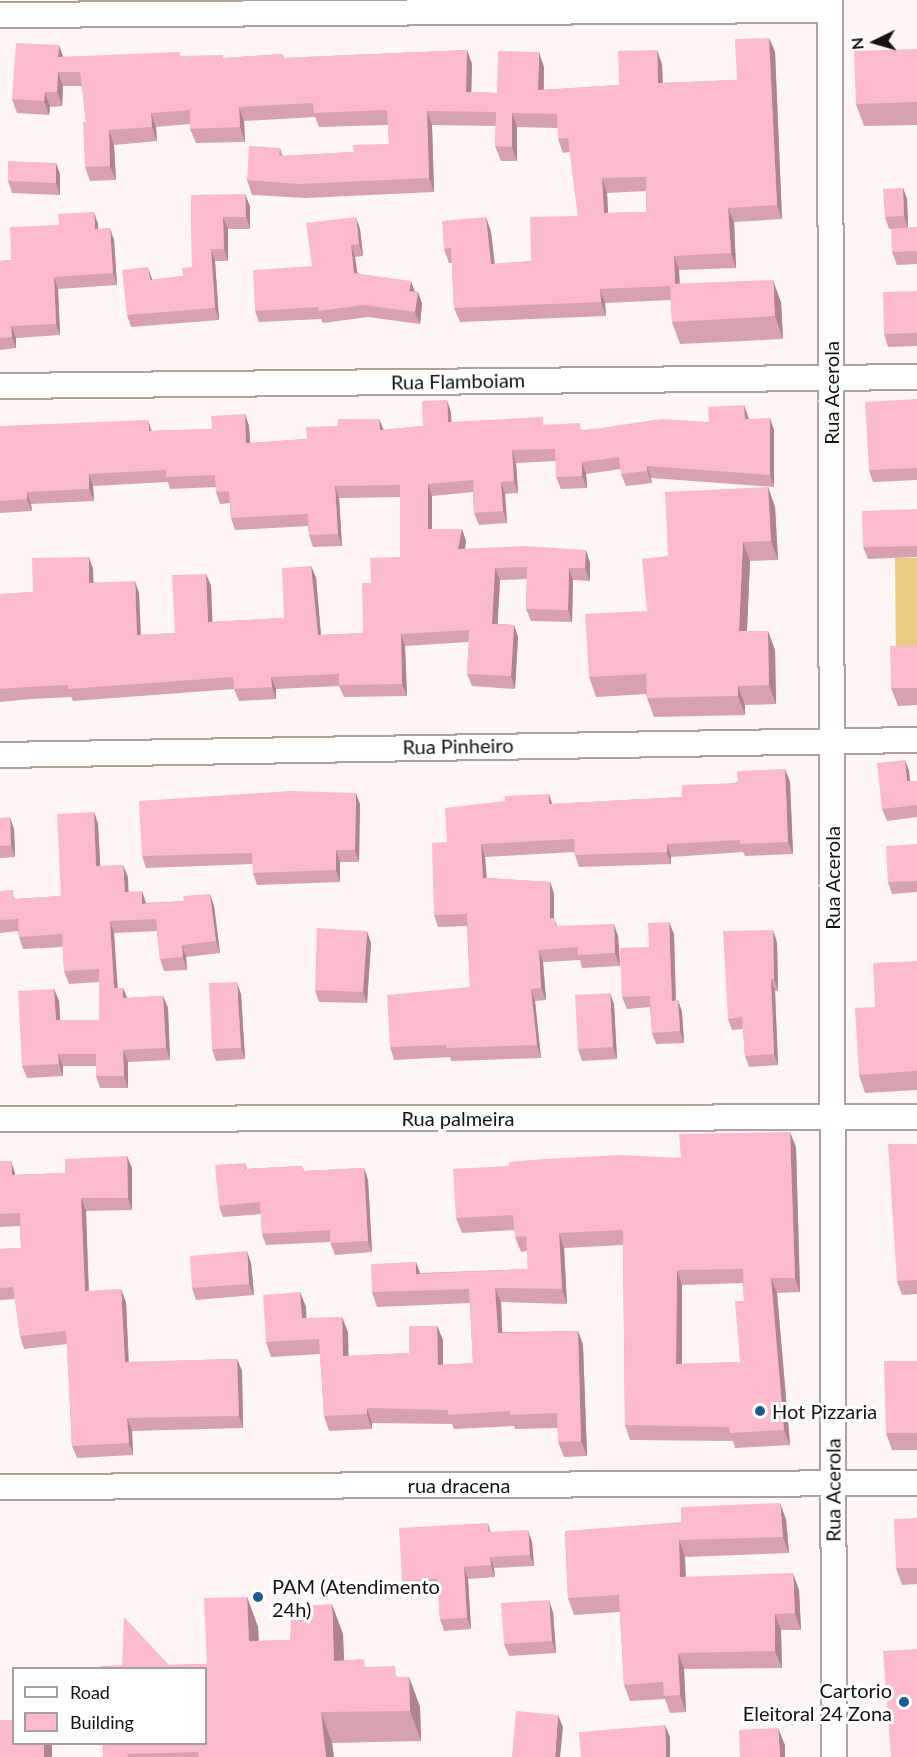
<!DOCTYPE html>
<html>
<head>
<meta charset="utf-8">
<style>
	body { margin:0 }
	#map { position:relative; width:917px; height:1757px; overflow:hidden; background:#fef5f4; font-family:Lato,sans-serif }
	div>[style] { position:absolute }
	.green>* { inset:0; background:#ebcb82 }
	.roads { filter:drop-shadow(2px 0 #b3a09d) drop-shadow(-2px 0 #b3a09d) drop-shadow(0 2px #b3a09d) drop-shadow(0 -2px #b3a09d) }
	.minor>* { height:24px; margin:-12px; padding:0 12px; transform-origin:12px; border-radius:12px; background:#fff }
	.wall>* { inset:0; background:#d8a1af }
	.shaded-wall>* { inset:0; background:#b0838f }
	.building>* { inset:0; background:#fbbbcc }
	.dots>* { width:16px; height:16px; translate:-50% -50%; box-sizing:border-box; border:3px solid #fff; border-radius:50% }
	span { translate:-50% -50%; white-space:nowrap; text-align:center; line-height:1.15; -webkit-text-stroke:6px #fff; paint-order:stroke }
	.street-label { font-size:20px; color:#181110 }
	.poi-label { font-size:20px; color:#181110 }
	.left { translate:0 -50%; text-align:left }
	.right { translate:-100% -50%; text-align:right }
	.legend { position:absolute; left:12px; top:1667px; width:195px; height:78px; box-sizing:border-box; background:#fff; border:2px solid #a3a09f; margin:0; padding:8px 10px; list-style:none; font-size:18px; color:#181110 }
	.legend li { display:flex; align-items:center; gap:12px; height:30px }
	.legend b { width:30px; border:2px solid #a3a09f }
	.north { position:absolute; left:845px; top:12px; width:60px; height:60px; -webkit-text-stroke:4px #fff; paint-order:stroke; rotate:265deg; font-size:16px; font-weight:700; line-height:24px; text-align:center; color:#181110 }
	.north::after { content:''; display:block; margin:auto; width:21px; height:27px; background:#181110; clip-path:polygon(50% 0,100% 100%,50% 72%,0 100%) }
</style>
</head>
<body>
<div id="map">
	<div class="green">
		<div style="clip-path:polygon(895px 558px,917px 558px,917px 662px,896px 663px)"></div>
	</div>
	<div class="roads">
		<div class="minor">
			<div style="left:830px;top:0;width:1757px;rotate:89.87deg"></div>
			<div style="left:0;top:15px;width:830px;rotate:-0.35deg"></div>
			<div style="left:0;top:386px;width:917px;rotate:-0.56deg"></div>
			<div style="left:0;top:755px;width:917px;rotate:-0.94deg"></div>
			<div style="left:0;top:1119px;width:917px;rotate:-0.12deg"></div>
			<div style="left:0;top:1487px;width:917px;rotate:-0.25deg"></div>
		</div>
	</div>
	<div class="wall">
		<div style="clip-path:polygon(evenodd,769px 38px,775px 52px,782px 219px,734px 222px,736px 268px,679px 270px,680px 284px,781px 302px,783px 339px,680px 344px,672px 322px,671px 300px,605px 303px,606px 316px,460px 322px,454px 308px,452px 263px,449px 263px,444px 249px,486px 217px,491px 232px,495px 264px,531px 261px,578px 216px,570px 152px,563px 153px,558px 139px,558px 128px,517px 127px,517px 161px,501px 161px,495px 146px,496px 126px,432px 125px,434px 192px,305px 198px,252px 195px,247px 180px,280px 148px,283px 156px,354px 152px,389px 144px,388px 125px,319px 127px,315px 117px,244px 121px,245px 142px,196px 143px,190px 129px,190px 124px,156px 127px,157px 141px,114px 145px,116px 180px,90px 181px,85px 167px,86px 122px,82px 86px,63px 86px,62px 106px,50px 107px,49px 115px,17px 113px,12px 99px,63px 57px,181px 56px,224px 58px,283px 54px,284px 58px,467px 50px,472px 64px,471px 92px,497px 93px,544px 67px,544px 90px,619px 85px,662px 64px,663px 83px,737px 80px,769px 38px,646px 191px,646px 212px,608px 213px,607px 193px,646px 191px)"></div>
		<div style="clip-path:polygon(917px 49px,917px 125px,864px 126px,856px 104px)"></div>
		<div style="clip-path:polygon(60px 174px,60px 195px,12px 193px,8px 181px)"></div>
		<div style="clip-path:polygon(903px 188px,907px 199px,908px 228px,917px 227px,917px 264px,897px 265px,892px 252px,892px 229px,889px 229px,885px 217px)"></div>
		<div style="clip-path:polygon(191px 195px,250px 206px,250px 229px,228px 229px,228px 261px,215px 261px,219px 320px,131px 327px,127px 315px,152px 280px,183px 276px,192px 267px)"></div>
		<div style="clip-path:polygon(98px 224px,98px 229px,114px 240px,117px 285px,58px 289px,60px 335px,16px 338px,16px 348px,0 350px,0 261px,11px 260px)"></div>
		<div style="clip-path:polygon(360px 229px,363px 256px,355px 257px,357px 273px,418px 292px,422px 304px,420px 324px,368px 317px,323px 323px,321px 319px,259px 322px,255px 311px)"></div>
		<div style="clip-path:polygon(917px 291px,917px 346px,888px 347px,884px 334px)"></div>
		<div style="clip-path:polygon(917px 399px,917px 480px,873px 482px,869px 470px)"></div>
		<div style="clip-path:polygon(744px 405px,749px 419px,774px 430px,774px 487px,651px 478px,652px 483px,626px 486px,621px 474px,621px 469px,586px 474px,587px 488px,561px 489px,556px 477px,556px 461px,516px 463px,518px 493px,505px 494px,507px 523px,479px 525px,474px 513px,473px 492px,432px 496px,432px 529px,462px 529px,466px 541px,465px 549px,586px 550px,590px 563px,590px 581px,573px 580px,572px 622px,531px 621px,526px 609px,527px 579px,500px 580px,497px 624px,514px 625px,518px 637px,515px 689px,472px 686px,467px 674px,469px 642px,405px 646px,407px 696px,344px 697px,339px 686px,276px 689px,276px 699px,239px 701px,234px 689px,73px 701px,71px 697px,31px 699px,0 702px,0 594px,33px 592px,89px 557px,93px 569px,93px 582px,139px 593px,141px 635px,175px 633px,206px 574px,211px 586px,212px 622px,284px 618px,311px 566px,316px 578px,321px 635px,363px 633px,371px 583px,400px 557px,400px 497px,339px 498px,342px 546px,313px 547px,309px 535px,308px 526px,235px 530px,231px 518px,230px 503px,220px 504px,216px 492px,216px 487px,170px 489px,168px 482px,93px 486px,94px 501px,31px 504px,32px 511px,0 513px,0 426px,152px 431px,212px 429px,245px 414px,249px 426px,250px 443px,307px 439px,338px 426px,379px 419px,384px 430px,423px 426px,451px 412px,451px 422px,545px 425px,583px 430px,709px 422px)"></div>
		<div style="clip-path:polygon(768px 487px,775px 507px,778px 560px,750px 561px,747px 631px,768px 631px,775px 650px,776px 704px,745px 705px,745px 715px,654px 717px,647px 698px,646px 694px,596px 697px,589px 677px,647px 611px,668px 556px)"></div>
		<div style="clip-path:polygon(917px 509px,917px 557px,868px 559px,863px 547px)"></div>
		<div style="clip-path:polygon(917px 645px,917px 705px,898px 706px,891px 688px)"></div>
		<div style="clip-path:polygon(905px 760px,909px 771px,910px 781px,917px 781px,917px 817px,887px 821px,882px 809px)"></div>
		<div style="clip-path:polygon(785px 769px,790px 782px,793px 854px,745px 856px,743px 852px,671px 857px,671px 864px,579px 867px,574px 852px,485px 857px,487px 878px,550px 882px,554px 894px,554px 918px,557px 926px,618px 936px,620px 966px,582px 968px,580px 960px,543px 962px,546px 1000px,535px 1001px,541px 1058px,451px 1061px,450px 1057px,394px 1060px,390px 1047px,470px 987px,467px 926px,438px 927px,434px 915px,447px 842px,553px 804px,682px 797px)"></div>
		<div style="clip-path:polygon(360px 804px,359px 862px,340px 862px,340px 882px,257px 885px,253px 873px,253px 864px,146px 868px,142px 856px)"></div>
		<div style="clip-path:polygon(94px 812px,98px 824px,100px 866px,128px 877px,128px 891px,146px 903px,184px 901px,210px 894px,214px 906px,220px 953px,186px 957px,187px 970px,164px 971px,160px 959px,157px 931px,114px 933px,118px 988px,123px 988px,127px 998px,163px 996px,168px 1008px,170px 1060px,128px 1062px,128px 1088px,100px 1088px,96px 1076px,96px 1066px,63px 1066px,63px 1076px,27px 1078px,22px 1066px,54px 989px,59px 1001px,60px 1020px,99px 1020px,99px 982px,69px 984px,64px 971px,63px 947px,23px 949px,19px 937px,18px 931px,0 933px,0 891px,16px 899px,61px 896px)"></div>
		<div style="clip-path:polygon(0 818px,14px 829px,15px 857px,0 858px)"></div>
		<div style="clip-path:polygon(917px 844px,917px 892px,892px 894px,888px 882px)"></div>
		<div style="clip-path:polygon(674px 934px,676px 1001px,678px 1000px,682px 1012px,684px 1043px,656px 1044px,652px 1033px,650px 1007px,627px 1009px,622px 997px,649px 947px)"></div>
		<div style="clip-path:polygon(777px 942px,778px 991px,775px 991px,778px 1065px,749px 1067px,745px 1056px,743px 1029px,732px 1030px,728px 1019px)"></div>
		<div style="clip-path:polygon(371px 943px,367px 1003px,319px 1002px,315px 990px)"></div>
		<div style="clip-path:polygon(917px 961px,917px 1090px,865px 1093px,859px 1075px,875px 1007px)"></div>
		<div style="clip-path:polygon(241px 994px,245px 1059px,216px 1061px,212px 1049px)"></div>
		<div style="clip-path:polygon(614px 1004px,617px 1059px,582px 1061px,578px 1049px)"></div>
		<div style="clip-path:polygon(917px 1144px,917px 1294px,902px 1295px,897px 1281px)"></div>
		<div style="clip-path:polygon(evenodd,796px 1147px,800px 1292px,777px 1293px,790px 1445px,735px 1448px,733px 1441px,630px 1440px,625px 1425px,623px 1245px,564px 1248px,567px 1304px,501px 1302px,502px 1332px,578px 1331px,583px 1345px,587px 1456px,564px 1457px,558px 1442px,558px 1428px,515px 1429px,514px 1426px,454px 1429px,452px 1424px,372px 1423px,372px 1429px,329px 1431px,324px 1416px,320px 1354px,271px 1357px,266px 1342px,300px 1292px,306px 1307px,306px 1318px,348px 1332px,348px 1356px,409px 1353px,437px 1326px,443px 1340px,443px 1365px,473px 1363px,470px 1303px,377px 1307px,372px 1292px,416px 1262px,420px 1273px,528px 1269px,527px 1251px,521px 1252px,515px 1237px,515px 1230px,462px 1233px,456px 1218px,681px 1158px,796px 1147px,743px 1283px,744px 1301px,740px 1362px,682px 1364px,682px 1285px,743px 1283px)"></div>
		<div style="clip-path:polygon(0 1161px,15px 1173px,15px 1175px,65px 1173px,132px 1168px,132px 1210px,86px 1211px,89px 1291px,126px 1302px,129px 1362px,237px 1359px,242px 1371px,243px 1428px,132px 1431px,133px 1455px,77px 1458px,72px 1446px,67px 1344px,24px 1349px,20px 1336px,15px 1299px,0 1300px,0 1249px,21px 1248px,20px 1226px,0 1227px)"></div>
		<div style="clip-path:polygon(245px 1163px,247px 1169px,302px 1166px,304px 1171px,364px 1168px,368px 1180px,372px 1252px,335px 1255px,330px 1242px,266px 1245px,262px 1234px,261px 1214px,223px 1217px,219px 1206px)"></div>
		<div style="clip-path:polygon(251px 1263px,254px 1295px,196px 1300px,192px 1288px)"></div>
		<div style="clip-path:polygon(917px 1361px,917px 1450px,892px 1450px,886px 1433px)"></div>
		<div style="clip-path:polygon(917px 1518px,917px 1584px,902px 1585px,896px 1568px)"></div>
		<div style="clip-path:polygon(786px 1519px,789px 1553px,685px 1557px,686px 1577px,799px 1590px,801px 1630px,781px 1630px,782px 1668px,684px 1669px,686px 1712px,670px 1713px,665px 1699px,630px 1701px,624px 1685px,620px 1612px,574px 1615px,568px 1598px,565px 1531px)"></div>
		<div style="clip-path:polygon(488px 1523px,491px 1532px,532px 1542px,534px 1566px,494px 1568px,495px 1577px,468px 1579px,471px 1629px,444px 1631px,440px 1619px,438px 1590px,407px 1593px,402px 1581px)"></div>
		<div style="clip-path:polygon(247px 1597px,258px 1627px,259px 1641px,290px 1640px,343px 1634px,344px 1660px,399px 1677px,409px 1677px,420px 1707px,421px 1741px,332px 1743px,334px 1757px,103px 1757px,169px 1665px,207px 1664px)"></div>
		<div style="clip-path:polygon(553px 1612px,556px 1653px,509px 1656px,504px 1644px)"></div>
	</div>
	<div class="shaded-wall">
		<div style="clip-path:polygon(769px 38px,775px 52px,782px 219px,777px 205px)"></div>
		<div style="clip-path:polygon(59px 45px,64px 59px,58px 57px)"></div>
		<div style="clip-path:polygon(467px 50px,472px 64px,471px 106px,466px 92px)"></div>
		<div style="clip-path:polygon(657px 50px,662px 64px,663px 97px,658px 83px)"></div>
		<div style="clip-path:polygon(539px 52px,544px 67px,543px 104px,538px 90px)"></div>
		<div style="clip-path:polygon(58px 72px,63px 86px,62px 106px,57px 92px)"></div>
		<div style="clip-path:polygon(45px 92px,50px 107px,49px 115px,44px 101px)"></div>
		<div style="clip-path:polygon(239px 107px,244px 121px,245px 142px,240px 127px)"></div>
		<div style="clip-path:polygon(427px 111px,432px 125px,434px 192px,429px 178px)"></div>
		<div style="clip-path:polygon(151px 113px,156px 127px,157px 141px,152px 127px)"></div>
		<div style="clip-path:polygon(512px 113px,517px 127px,517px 161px,512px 147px)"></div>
		<div style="clip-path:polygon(109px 130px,114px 145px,116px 180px,110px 166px)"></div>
		<div style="clip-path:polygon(56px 163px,60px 174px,60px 195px,56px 183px)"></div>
		<div style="clip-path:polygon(602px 178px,607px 193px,609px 227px,604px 213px)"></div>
		<div style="clip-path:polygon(903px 188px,907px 199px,908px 228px,904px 216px)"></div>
		<div style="clip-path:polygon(245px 194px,250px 206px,250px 229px,246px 217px)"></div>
		<div style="clip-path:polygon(728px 208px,734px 222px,736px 268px,731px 253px)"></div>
		<div style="clip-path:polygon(94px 212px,98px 224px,99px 241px,95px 229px)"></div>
		<div style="clip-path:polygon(223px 217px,228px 229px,228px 261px,224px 249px)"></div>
		<div style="clip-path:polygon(356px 217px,360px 229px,363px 256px,359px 244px)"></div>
		<div style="clip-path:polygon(486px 217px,491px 232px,496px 278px,491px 264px)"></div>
		<div style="clip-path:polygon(110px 228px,114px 240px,117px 285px,113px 273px)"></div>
		<div style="clip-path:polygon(351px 245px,355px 257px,359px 284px,354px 273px)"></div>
		<div style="clip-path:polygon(211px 249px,215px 261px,219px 320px,215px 308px)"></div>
		<div style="clip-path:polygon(674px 256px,679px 270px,680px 300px,675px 286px)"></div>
		<div style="clip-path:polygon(148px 267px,152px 279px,154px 292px,150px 280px)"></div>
		<div style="clip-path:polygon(54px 277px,58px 289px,60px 335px,56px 324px)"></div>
		<div style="clip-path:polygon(773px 280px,781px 302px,783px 339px,775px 316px)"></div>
		<div style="clip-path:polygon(411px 281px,415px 292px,409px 291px)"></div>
		<div style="clip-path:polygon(600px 289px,605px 303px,606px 316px,601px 302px)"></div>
		<div style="clip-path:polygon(418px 292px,422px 304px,420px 324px,415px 312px)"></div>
		<div style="clip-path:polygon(11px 326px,16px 338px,16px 348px,12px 337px)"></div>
		<div style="clip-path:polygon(447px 400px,451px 412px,452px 434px,448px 422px)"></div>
		<div style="clip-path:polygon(744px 405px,748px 417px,749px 431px,745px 419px)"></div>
		<div style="clip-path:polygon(245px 414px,249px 426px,251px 455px,246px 443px)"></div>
		<div style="clip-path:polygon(770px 418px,774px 430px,774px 487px,770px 475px)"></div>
		<div style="clip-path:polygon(379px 419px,384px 431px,380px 430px)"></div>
		<div style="clip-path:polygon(148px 420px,152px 432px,149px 431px)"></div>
		<div style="clip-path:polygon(512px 450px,516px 463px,518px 493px,514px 481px)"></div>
		<div style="clip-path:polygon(582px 462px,586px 474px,587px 488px,582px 476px)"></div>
		<div style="clip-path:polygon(647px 466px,651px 478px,652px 483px,647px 471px)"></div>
		<div style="clip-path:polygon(89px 474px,93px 486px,94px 501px,89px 489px)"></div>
		<div style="clip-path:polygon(501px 482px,505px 494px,507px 523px,503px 511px)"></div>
		<div style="clip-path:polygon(428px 484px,432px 496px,432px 541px,428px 529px)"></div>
		<div style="clip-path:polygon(335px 486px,339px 498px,342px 546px,338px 534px)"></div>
		<div style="clip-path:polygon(768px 487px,775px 507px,778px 560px,771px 541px)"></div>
		<div style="clip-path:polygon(27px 492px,31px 504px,32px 511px,27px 499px)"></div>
		<div style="clip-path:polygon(462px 529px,466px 541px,463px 561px,458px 549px)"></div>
		<div style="clip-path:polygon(743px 542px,750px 561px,746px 651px,739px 631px)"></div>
		<div style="clip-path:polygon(586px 550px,590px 563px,590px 581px,585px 568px)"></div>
		<div style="clip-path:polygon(89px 557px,93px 569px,94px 595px,89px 583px)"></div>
		<div style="clip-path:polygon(311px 566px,316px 578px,322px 647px,318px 635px)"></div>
		<div style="clip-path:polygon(495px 568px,500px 580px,497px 636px,492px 624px)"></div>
		<div style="clip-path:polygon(569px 568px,573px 580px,572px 622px,568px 610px)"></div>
		<div style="clip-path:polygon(206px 574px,211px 586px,213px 634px,208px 622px)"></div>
		<div style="clip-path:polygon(135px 581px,139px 593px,141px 647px,137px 635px)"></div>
		<div style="clip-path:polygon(514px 625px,518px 637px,515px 689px,511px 676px)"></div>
		<div style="clip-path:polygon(768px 631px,775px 650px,776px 704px,769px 685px)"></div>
		<div style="clip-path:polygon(401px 634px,405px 646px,407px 696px,402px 684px)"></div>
		<div style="clip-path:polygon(271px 677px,276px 689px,276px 699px,272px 687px)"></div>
		<div style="clip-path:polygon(738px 686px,745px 705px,745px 715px,738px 696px)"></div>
		<div style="clip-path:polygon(905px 760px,909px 771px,911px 793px,907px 781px)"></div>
		<div style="clip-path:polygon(785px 769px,790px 782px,793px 854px,788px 842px)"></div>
		<div style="clip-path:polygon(356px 793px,360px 804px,359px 862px,355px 850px)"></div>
		<div style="clip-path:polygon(549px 794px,553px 806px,549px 804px)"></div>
		<div style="clip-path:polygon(94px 812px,98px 824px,101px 878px,96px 866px)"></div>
		<div style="clip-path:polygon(10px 817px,14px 829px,15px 857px,11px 845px)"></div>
		<div style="clip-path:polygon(481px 844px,485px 857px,487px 890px,483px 878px)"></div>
		<div style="clip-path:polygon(667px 844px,671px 857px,671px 864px,667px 852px)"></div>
		<div style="clip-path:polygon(336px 850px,340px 862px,340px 882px,336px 870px)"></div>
		<div style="clip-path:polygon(123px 865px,128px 877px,129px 904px,125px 892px)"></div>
		<div style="clip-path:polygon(550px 882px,554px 894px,554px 931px,550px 918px)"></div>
		<div style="clip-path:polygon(142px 891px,146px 903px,142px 904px)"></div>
		<div style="clip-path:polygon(210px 894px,214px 906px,220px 953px,216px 941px)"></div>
		<div style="clip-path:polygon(110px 921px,114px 933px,118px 1000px,114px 988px)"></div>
		<div style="clip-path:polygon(669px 922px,674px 934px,676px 1012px,672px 1001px)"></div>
		<div style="clip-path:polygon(614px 924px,618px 936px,620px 966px,615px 953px)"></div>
		<div style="clip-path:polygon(773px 930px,777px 942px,778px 991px,774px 979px)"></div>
		<div style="clip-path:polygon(367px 931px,371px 943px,367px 1003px,363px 992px)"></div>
		<div style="clip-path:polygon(182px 945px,186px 957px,187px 970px,183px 957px)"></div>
		<div style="clip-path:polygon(539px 950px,543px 962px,546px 1000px,541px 988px)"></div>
		<div style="clip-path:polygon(771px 979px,775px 991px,778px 1065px,774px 1054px)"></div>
		<div style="clip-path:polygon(237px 982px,241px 994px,245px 1059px,241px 1048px)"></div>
		<div style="clip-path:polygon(123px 988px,128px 1000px,123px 998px)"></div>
		<div style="clip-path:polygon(54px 989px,59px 1001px,61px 1032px,56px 1020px)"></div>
		<div style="clip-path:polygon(531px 989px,535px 1001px,541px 1058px,537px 1045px)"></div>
		<div style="clip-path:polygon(610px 993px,614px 1004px,617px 1059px,613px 1047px)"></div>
		<div style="clip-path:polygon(163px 996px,168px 1008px,170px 1060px,166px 1048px)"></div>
		<div style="clip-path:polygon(678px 1000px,682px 1012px,684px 1043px,680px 1031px)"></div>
		<div style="clip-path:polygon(123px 1050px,128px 1062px,128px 1088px,124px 1076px)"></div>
		<div style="clip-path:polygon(58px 1054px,63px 1066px,63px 1076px,59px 1064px)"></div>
		<div style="clip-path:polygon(790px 1132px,796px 1147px,800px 1292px,795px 1278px)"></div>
		<div style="clip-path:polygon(127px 1156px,132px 1168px,132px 1210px,128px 1198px)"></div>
		<div style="clip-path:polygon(11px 1161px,15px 1173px,16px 1187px,12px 1175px)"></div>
		<div style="clip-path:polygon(364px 1168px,368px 1180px,372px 1252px,368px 1241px)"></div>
		<div style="clip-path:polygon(81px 1198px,86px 1211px,89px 1303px,85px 1291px)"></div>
		<div style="clip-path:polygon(559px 1233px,564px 1248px,567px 1304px,562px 1289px)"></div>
		<div style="clip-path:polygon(247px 1251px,251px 1263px,254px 1295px,249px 1284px)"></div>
		<div style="clip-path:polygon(416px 1262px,421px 1277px,416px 1274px)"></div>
		<div style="clip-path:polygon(677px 1270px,682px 1285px,682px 1379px,676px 1364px)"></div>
		<div style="clip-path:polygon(771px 1278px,777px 1293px,790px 1445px,784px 1430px)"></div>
		<div style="clip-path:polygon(495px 1288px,501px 1302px,503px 1347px,498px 1333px)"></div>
		<div style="clip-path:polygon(121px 1289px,126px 1302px,129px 1374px,125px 1362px)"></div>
		<div style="clip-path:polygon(300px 1292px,306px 1307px,307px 1333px,302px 1318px)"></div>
		<div style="clip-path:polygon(342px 1317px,348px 1332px,349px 1371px,343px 1356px)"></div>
		<div style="clip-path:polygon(437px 1326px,443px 1340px,443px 1380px,438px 1365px)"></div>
		<div style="clip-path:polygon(578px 1331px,583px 1345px,587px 1456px,581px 1441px)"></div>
		<div style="clip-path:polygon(237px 1359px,242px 1371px,243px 1428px,239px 1416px)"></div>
		<div style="clip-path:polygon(367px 1408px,372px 1423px,372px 1429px,367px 1414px)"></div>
		<div style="clip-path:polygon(127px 1418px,132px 1431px,133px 1455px,129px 1443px)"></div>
		<div style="clip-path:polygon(780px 1503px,786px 1519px,789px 1553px,783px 1537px)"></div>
		<div style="clip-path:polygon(528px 1530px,532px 1542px,534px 1566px,530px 1555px)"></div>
		<div style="clip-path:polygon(679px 1540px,685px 1557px,686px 1594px,680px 1577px)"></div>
		<div style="clip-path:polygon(490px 1557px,494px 1568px,495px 1577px,491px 1565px)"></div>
		<div style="clip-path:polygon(464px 1567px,468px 1579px,471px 1629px,467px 1618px)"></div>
		<div style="clip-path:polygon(793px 1573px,799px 1590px,801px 1630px,795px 1613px)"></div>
		<div style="clip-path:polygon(247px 1597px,258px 1627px,260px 1672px,249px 1641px)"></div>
		<div style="clip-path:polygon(549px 1600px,553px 1612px,556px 1653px,552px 1641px)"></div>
		<div style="clip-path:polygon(332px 1604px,343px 1634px,345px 1691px,334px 1661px)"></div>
		<div style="clip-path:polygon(775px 1614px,781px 1630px,782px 1668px,775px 1651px)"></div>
		<div style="clip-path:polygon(678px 1653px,684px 1669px,686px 1712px,680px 1695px)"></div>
		<div style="clip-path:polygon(409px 1677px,420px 1707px,421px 1741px,410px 1711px)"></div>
		<div style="clip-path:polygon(321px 1712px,332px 1743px,334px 1757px,326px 1757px)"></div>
		<div style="clip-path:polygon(558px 1715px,563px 1727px,560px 1757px,555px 1757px)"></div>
		<div style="clip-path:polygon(665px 1725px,670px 1737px,670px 1757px,666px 1757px)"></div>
		<div style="clip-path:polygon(778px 1728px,785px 1745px,785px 1757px,780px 1757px)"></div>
		<div style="clip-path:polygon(44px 1743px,52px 1743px,52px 1757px,44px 1757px)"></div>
	</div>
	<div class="building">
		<div style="clip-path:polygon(evenodd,769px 38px,777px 205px,728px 208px,731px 253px,674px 256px,675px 284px,670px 284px,670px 286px,600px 289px,601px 302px,454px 308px,451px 248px,444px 249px,442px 221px,486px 217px,491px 264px,531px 261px,530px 217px,578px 216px,568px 138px,558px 139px,557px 114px,512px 113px,512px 147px,495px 146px,496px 112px,427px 111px,429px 178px,300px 184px,247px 180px,249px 146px,280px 148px,279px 156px,354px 152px,353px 145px,389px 144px,387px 110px,314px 113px,313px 103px,239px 107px,240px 127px,190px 129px,190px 110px,151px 113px,152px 127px,109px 130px,110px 166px,85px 167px,83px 122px,86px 122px,80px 72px,58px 72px,57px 92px,45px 92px,44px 101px,12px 99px,16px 43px,59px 45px,58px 57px,180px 52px,180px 56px,223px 55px,223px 58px,283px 54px,283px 58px,467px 50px,466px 92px,497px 93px,498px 51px,539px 52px,538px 90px,619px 85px,618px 51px,657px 50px,658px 83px,737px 80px,735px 39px,769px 38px,646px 177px,646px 212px,604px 213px,602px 178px,646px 177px)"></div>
		<div style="clip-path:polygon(917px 49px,917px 102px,856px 104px,854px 51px)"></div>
		<div style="clip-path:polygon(8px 161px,56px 163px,56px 183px,8px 181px)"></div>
		<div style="clip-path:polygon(903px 188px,904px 216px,885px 217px,883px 189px)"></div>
		<div style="clip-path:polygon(245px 194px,246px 217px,223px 217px,224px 249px,211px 249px,215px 308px,127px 315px,122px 270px,148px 267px,150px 280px,183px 276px,182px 268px,192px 267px,191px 195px)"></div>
		<div style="clip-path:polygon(94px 212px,95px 229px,110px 228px,113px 273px,54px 277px,56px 324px,11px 326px,12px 337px,0 338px,0 261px,11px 260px,10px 227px,59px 225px,58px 214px)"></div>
		<div style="clip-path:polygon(356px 217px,359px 244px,351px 245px,354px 273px,411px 281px,409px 291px,418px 292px,415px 312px,364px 305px,319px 311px,318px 307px,255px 311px,253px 270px,312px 266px,306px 223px)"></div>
		<div style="clip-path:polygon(917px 227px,917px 251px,892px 252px,891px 229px)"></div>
		<div style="clip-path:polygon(773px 280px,775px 316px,672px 322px,670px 284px)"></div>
		<div style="clip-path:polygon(917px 291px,917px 333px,884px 334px,883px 292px)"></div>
		<div style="clip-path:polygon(917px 399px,917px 468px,869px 470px,865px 402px)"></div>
		<div style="clip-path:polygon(447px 400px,448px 422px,543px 417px,543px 425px,580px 423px,581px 431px,661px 419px,709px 422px,708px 407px,744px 405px,745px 419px,770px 418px,770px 475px,647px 466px,647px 471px,621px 474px,619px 457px,582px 462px,582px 476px,556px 477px,555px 449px,512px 450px,514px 481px,501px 482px,503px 511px,474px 513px,473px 480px,428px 484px,428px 529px,462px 529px,458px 549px,524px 546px,586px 550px,585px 568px,569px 568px,568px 610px,526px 609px,527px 567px,495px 568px,492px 624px,514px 625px,511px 676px,467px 674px,469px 630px,401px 634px,402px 684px,339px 685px,339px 674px,271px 677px,272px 687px,234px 689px,233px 677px,68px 689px,68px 685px,27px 687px,0 689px,0 594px,33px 592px,32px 558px,89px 557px,89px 583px,135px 581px,137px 635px,175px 633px,172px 575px,206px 574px,208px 622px,284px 618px,282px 568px,311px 566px,318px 635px,363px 633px,362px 583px,371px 583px,370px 558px,400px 557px,400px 485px,335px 486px,338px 534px,309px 535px,308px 514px,231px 518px,229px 491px,216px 492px,215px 475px,166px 477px,166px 470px,89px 474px,89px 489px,27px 492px,27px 499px,0 501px,0 426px,148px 420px,149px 431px,212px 429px,211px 416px,245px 414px,246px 443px,307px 439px,306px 427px,338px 426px,338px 419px,379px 419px,380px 430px,423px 426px,422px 401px)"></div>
		<div style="clip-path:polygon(768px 487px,771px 541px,743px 542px,739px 631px,768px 631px,769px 685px,738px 686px,738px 696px,647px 698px,646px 674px,589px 677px,585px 614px,647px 611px,642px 559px,668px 556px,665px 492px)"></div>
		<div style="clip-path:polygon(917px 509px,917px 546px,863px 547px,862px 511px)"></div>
		<div style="clip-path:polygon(917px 645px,917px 688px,891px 688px,890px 646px)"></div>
		<div style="clip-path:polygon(905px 760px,907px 781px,917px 781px,917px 805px,882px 809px,877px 763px)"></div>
		<div style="clip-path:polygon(785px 769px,788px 842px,740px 844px,740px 840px,667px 844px,667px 852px,575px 855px,574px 839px,481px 844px,483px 878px,550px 882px,550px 918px,555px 918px,555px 926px,614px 924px,615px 953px,578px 955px,578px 947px,539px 950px,541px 988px,531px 989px,537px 1045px,447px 1048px,446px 1045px,390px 1047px,387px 995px,470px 987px,467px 914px,434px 915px,432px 843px,447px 842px,445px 808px,505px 801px,505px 796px,549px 794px,549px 804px,682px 797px,682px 785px,738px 783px,737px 771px)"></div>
		<div style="clip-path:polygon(291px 791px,356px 793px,355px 850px,336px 850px,336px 870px,253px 873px,252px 853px,142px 856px,139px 801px)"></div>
		<div style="clip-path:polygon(94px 812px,96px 866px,123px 865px,125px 892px,142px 891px,142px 904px,184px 901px,183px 896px,210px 894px,216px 941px,182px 945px,183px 957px,160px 959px,156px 919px,110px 921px,114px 988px,123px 988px,123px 998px,163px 996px,166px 1048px,123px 1050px,124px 1076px,96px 1076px,96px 1054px,58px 1054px,59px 1064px,22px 1066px,18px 991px,54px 989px,56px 1020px,99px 1020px,99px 969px,64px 971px,62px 934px,19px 937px,18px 919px,0 920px,0 891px,13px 890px,14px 899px,61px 896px,57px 814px)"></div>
		<div style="clip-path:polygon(10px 817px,11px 845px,0 846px,0 818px)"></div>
		<div style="clip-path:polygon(917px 844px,917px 881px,888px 882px,886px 846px)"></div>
		<div style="clip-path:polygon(669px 922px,672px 1001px,678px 1000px,680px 1031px,652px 1033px,650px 996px,622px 997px,620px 948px,649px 947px,648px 923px)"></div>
		<div style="clip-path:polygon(317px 928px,367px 931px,363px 992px,315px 990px)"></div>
		<div style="clip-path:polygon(773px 930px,774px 979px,771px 979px,774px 1054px,745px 1056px,742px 1017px,728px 1019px,723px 931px)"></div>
		<div style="clip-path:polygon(917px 961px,917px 1071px,859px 1075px,855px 1008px,875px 1007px,873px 963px)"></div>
		<div style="clip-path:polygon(237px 982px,241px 1048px,212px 1049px,209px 983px)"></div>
		<div style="clip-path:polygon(610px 993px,613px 1047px,578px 1049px,575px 995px)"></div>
		<div style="clip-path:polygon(evenodd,790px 1132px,795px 1278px,771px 1278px,784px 1430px,730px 1433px,729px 1427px,625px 1425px,623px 1230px,559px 1233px,562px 1289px,495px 1288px,498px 1333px,578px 1331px,581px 1441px,558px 1442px,557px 1413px,510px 1415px,510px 1411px,448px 1415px,448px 1410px,367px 1408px,367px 1414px,324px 1416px,319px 1339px,266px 1342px,263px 1295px,300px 1292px,302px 1318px,342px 1317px,343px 1356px,409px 1353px,409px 1326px,437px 1326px,438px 1365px,473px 1363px,469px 1289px,372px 1292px,371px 1264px,416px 1262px,416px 1274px,528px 1269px,526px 1236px,515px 1237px,513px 1215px,456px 1218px,453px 1169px,509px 1166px,509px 1162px,545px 1159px,620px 1155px,681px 1158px,679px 1134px,790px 1132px,743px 1269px,744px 1301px,735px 1301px,740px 1362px,676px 1364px,677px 1270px,743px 1269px)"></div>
		<div style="clip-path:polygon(888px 1144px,917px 1144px,917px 1280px,897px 1281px)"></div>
		<div style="clip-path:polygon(127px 1156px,128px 1198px,81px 1198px,85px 1291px,121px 1289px,125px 1362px,237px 1359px,239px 1416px,127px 1418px,129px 1443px,72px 1446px,66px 1331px,20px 1336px,13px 1287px,0 1288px,0 1249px,21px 1248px,20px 1213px,0 1214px,0 1161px,11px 1161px,12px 1175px,65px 1173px,65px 1159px)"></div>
		<div style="clip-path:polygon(245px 1163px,245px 1169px,302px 1166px,303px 1171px,364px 1168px,368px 1241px,330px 1243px,330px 1230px,262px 1234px,260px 1202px,219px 1206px,215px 1165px)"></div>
		<div style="clip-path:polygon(247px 1251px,249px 1284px,192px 1288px,190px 1256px)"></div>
		<div style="clip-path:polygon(884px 1361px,917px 1361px,917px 1433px,886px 1433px)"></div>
		<div style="clip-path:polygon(780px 1503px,783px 1537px,679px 1540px,680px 1577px,793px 1573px,795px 1613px,775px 1614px,775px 1651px,678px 1653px,680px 1695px,664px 1696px,663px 1682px,624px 1685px,619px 1595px,568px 1598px,565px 1531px,681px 1522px,681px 1507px)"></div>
		<div style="clip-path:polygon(917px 1518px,917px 1568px,896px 1568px,894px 1519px)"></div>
		<div style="clip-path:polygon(488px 1523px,488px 1532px,528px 1530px,530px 1555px,490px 1557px,491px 1565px,464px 1567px,467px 1618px,440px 1619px,437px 1579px,402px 1581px,399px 1528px)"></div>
		<div style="clip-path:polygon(247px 1597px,249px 1641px,290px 1640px,291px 1607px,332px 1604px,334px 1661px,364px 1659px,365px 1667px,395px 1666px,396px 1677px,409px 1677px,410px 1711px,321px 1712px,326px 1757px,199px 1757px,198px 1752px,127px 1754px,128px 1757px,103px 1757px,102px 1743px,206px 1743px,206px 1668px,101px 1668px,101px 1666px,122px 1665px,124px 1617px,169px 1665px,207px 1664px,204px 1598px)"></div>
		<div style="clip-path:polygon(549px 1600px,552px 1641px,504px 1644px,501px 1603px)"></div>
		<div style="clip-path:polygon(917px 1649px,917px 1757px,891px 1757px,883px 1651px)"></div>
		<div style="clip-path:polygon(516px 1711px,558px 1715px,555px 1757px,512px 1757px)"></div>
		<div style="clip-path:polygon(0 1720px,14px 1720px,14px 1743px,44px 1743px,44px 1757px,0 1757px)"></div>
		<div style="clip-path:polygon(665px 1725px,666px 1757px,581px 1757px,579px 1732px)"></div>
		<div style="clip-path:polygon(778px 1728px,780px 1757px,740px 1757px,739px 1730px)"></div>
	</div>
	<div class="dots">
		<div style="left:760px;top:1411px;background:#1c5a90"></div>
		<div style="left:258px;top:1597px;background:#1c5a90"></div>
		<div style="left:904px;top:1702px;background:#1c5a90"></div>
	</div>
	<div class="street-label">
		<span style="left:458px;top:381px;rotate:-1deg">Rua Flamboiam</span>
		<span style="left:831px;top:393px;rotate:-90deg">Rua Acerola</span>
		<span style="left:458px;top:746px;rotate:-1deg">Rua Pinheiro</span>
		<span style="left:832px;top:878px;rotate:-90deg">Rua Acerola</span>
		<span style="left:458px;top:1118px">Rua palmeira</span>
		<span style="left:459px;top:1485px">rua dracena</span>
		<span style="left:833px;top:1490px;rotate:-90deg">Rua Acerola</span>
	</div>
	<div class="poi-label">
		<span class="left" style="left:772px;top:1411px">Hot Pizzaria</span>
		<span class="left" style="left:272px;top:1598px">PAM (Atendimento<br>24h)</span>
		<span class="right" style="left:892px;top:1702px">Cartorio<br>Eleitoral 24 Zona</span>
	</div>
	<ul class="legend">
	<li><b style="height:8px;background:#fff"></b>Road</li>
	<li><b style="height:16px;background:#fbbbcc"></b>Building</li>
	</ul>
	<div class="north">N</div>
</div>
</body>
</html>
